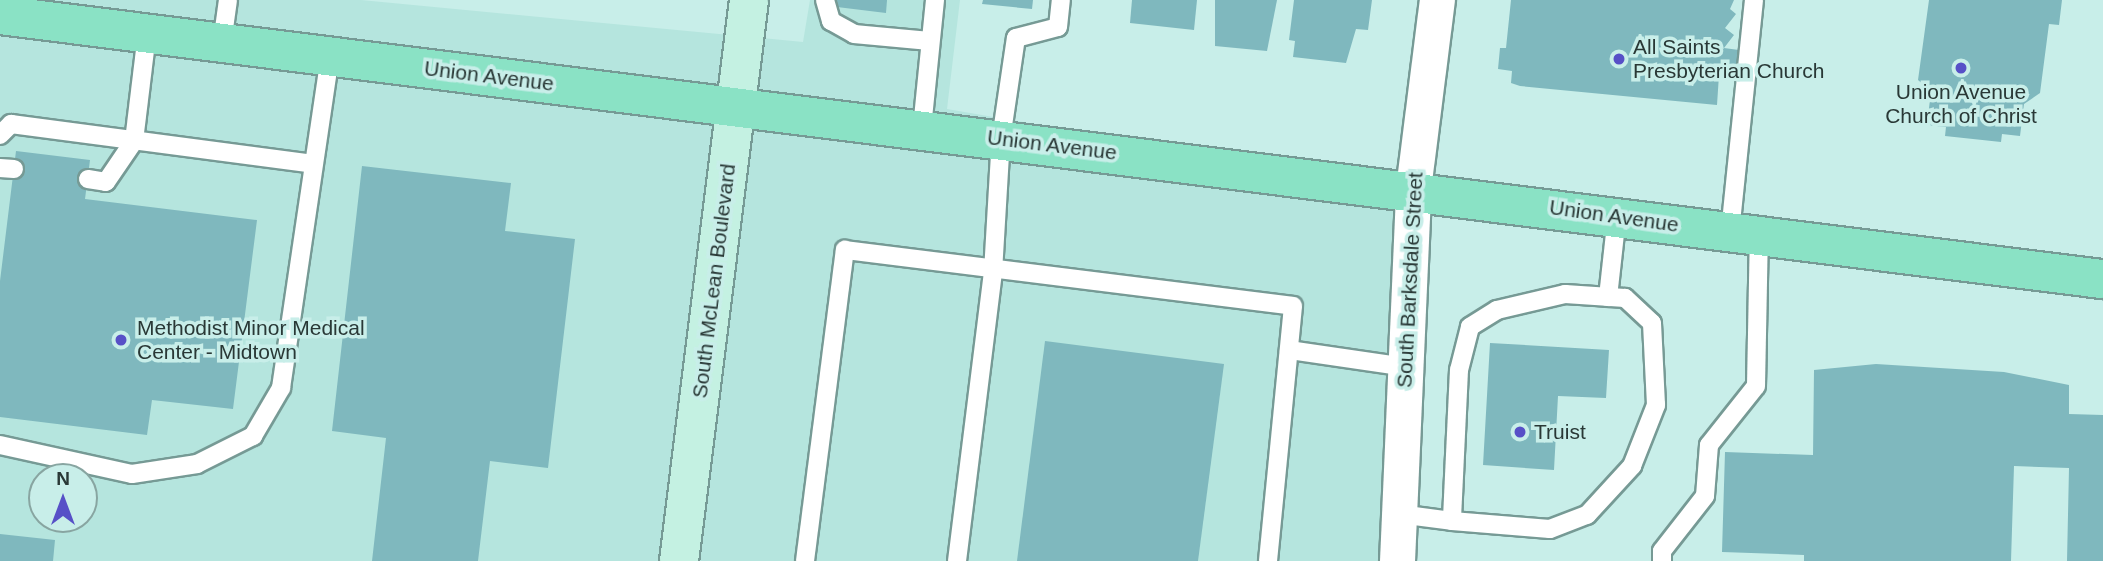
<!DOCTYPE html>
<html>
<head>
<meta charset="utf-8">
<style>
	body { margin:0 }
	#map { position:relative; width:2103px; height:561px; overflow:hidden; background:#c8eee9; font-family:Arial,sans-serif }
	div>[style] { position:absolute }
	.built>* { inset:0; background:#b5e5de }
	.building>* { inset:0; background:#7fb8be }
	.roads { filter:drop-shadow(2px 0 #769a95) drop-shadow(-2px 0 #769a95) drop-shadow(0 2px #769a95) drop-shadow(0 -2px #769a95) }
	.lane>* { height:18px; margin:-9px; padding:0 9px; transform-origin:9px; border-radius:9px; background:#fff }
	.street>* { height:35px; margin:-17.5px; padding:0 17.5px; transform-origin:17.5px; border-radius:17.5px; background:#fff }
	.secondary>* { height:38px; margin:-19px; padding:0 19px; transform-origin:19px; border-radius:19px; background:#c4f1e2 }
	.primary>* { height:38px; margin:-19px; padding:0 19px; transform-origin:19px; border-radius:19px; background:#8ae2c5 }
	.dots>* { width:19px; height:19px; translate:-50% -50%; box-sizing:border-box; border:4px solid #c8eee9; border-radius:50% }
	span { translate:-50% -50%; white-space:nowrap; text-align:center; line-height:1.15; -webkit-text-stroke:7px #c8eee9; paint-order:stroke }
	.poi-label { font-size:21px; color:#293836 }
	.left { translate:0 -50%; text-align:left }
	.street-label { font-size:21px; color:#293836 }
	.north { position:absolute; left:28px; top:463px; width:70px; height:70px; box-sizing:border-box; background:#c8eee9; border:2px solid #88a5a1; border-radius:50%; rotate:0deg; font-size:19px; font-weight:700; line-height:28px; text-align:center; color:#293836 }
	.north::after { content:''; display:block; margin:auto; width:24px; height:32px; background:#5750c7; clip-path:polygon(50% 0,100% 100%,50% 72%,0 100%) }
</style>
</head>
<body>
<div id="map">
	<div class="built">
		<div style="clip-path:polygon(evenodd,0 0,361px 0,803px 42px,810px 0,960px 0,947px 109px,1418px 190px,1393px 561px,0 561px,0 0,42px 477px,84px 477px,84px 519px,42px 519px,42px 477px)"></div>
	</div>
	<div class="building">
		<div style="clip-path:polygon(837px 0,887px 0,886px 13px,837px 7px)"></div>
		<div style="clip-path:polygon(983px 0,1033px 0,1032px 9px,982px 4px)"></div>
		<div style="clip-path:polygon(1132px 0,1197px 0,1194px 30px,1130px 23px)"></div>
		<div style="clip-path:polygon(1215px 0,1277px 0,1267px 51px,1215px 46px)"></div>
		<div style="clip-path:polygon(1294px 0,1372px 0,1368px 30px,1356px 29px,1346px 63px,1293px 57px,1295px 41px,1289px 40px)"></div>
		<div style="clip-path:polygon(1511px 0,1734px 0,1730px 9px,1736px 14px,1725px 28px,1734px 35px,1724px 48px,1739px 50px,1736px 77px,1719px 75px,1717px 105px,1520px 86px,1511px 83px,1512px 71px,1498px 69px,1500px 48px,1506px 48px)"></div>
		<div style="clip-path:polygon(1929px 0,2062px 0,2059px 25px,2049px 24px,2040px 93px,2024px 104px,2020px 136px,2002px 134px,2001px 142px,1945px 136px,1946px 127px,1927px 125px,1931px 91px,1918px 80px)"></div>
		<div style="clip-path:polygon(16px 151px,90px 160px,85px 199px,257px 220px,233px 409px,152px 400px,147px 435px,0 417px,0 281px)"></div>
		<div style="clip-path:polygon(362px 166px,511px 183px,505px 231px,575px 239px,548px 468px,490px 461px,478px 561px,372px 561px,386px 438px,332px 431px)"></div>
		<div style="clip-path:polygon(1045px 341px,1224px 364px,1198px 561px,1017px 561px)"></div>
		<div style="clip-path:polygon(1490px 343px,1609px 350px,1606px 398px,1558px 396px,1554px 470px,1483px 465px)"></div>
		<div style="clip-path:polygon(1876px 364px,2004px 372px,2069px 385px,2069px 414px,2103px 415px,2103px 561px,2067px 561px,2069px 468px,2014px 466px,2011px 561px,1804px 561px,1804px 555px,1722px 552px,1725px 452px,1813px 455px,1814px 370px)"></div>
		<div style="clip-path:polygon(0 534px,55px 540px,53px 561px,0 561px)"></div>
	</div>
	<div class="roads">
		<div class="lane">
			<div style="left:825px;top:0;width:22px;rotate:74deg"></div>
			<div style="left:831px;top:21px;width:26px;rotate:29deg"></div>
			<div style="left:854px;top:34px;width:76px;rotate:5.3deg"></div>
			<div style="left:222px;top:43px;width:43px;rotate:-82.1deg"></div>
			<div style="left:922px;top:128px;width:129px;rotate:-84.2deg"></div>
			<div style="left:0;top:135px;width:16px;rotate:-45deg"></div>
			<div style="left:11px;top:124px;width:305px;rotate:7.5deg"></div>
			<div style="left:0;top:168px;width:14px;rotate:4deg"></div>
			<div style="left:88px;top:179px;width:18px;rotate:9deg"></div>
			<div style="left:106px;top:182px;width:50px;rotate:-55.7deg"></div>
			<div style="left:134px;top:141px;width:108px;rotate:-83.1deg"></div>
			<div style="left:1730px;top:232px;width:233px;rotate:-84.1deg"></div>
			<div style="left:1608px;top:297px;width:81px;rotate:-83.7deg"></div>
			<div style="left:1289px;top:350px;width:117px;rotate:8.3deg"></div>
			<div style="left:0;top:445px;width:135px;rotate:12.4deg"></div>
			<div style="left:132px;top:474px;width:66px;rotate:-8.7deg"></div>
			<div style="left:197px;top:464px;width:63px;rotate:-26.6deg"></div>
			<div style="left:253px;top:436px;width:56px;rotate:-59.7deg"></div>
			<div style="left:281px;top:388px;width:336px;rotate:-81.6deg"></div>
			<div style="left:1399px;top:514px;width:53px;rotate:7.5deg"></div>
			<div style="left:1452px;top:521px;width:98px;rotate:4.7deg"></div>
			<div style="left:1550px;top:529px;width:40px;rotate:-21deg"></div>
			<div style="left:1587px;top:515px;width:67px;rotate:-47.4deg"></div>
			<div style="left:1632px;top:466px;width:66px;rotate:-68.5deg"></div>
			<div style="left:1656px;top:405px;width:82px;rotate:-92.8deg"></div>
			<div style="left:1652px;top:323px;width:37px;rotate:-137deg"></div>
			<div style="left:1625px;top:298px;width:60px;rotate:-176.2deg"></div>
			<div style="left:1565px;top:294px;width:70px;rotate:166.8deg"></div>
			<div style="left:1497px;top:310px;width:32px;rotate:148deg"></div>
			<div style="left:1470px;top:327px;width:44px;rotate:104.3deg"></div>
			<div style="left:1459px;top:370px;width:151px;rotate:92.7deg"></div>
			<div style="left:805px;top:561px;width:314px;rotate:-82.7deg"></div>
			<div style="left:845px;top:250px;width:451px;rotate:7.1deg"></div>
			<div style="left:1293px;top:306px;width:256px;rotate:95.6deg"></div>
			<div style="left:957px;top:561px;width:291px;rotate:-82.9deg"></div>
			<div style="left:993px;top:272px;width:133px;rotate:-86.6deg"></div>
			<div style="left:1001px;top:139px;width:102px;rotate:-81.6deg"></div>
			<div style="left:1016px;top:38px;width:43px;rotate:-14.7deg"></div>
			<div style="left:1058px;top:27px;width:27px;rotate:-84deg"></div>
			<div style="left:1662px;top:561px;width:10px;rotate:-90deg"></div>
			<div style="left:1662px;top:551px;width:70px;rotate:-52deg"></div>
			<div style="left:1705px;top:496px;width:51px;rotate:-85.5deg"></div>
			<div style="left:1709px;top:445px;width:75px;rotate:-51.5deg"></div>
			<div style="left:1756px;top:386px;width:151px;rotate:-88.9deg"></div>
		</div>
		<div class="street">
			<div style="left:1397px;top:561px;width:372px;rotate:-87.5deg"></div>
			<div style="left:1413px;top:189px;width:191px;rotate:-82.8deg"></div>
		</div>
		<div class="secondary">
			<div style="left:679px;top:561px;width:565px;rotate:-82.89deg"></div>
		</div>
		<div class="primary">
			<div style="left:0;top:15px;width:2120px;rotate:7.16deg"></div>
		</div>
	</div>
	<div class="dots">
		<div style="left:1619px;top:59px;background:#5750c7"></div>
		<div style="left:1961px;top:68px;background:#5750c7"></div>
		<div style="left:121px;top:340px;background:#5750c7"></div>
		<div style="left:1520px;top:432px;background:#5750c7"></div>
	</div>
	<div class="poi-label">
		<span class="left" style="left:1633px;top:59px">All Saints<br>Presbyterian Church</span>
		<span style="left:1961px;top:104px">Union Avenue<br>Church of Christ</span>
		<span class="left" style="left:137px;top:340px">Methodist Minor Medical<br>Center - Midtown</span>
		<span class="left" style="left:1534px;top:432px">Truist</span>
	</div>
	<div class="street-label">
		<span style="left:489px;top:76px;rotate:7deg">Union Avenue</span>
		<span style="left:1052px;top:145px;rotate:7deg">Union Avenue</span>
		<span style="left:1614px;top:216px;rotate:8deg">Union Avenue</span>
		<span style="left:1410px;top:280px;rotate:-87deg">South Barksdale Street</span>
		<span style="left:714px;top:281px;rotate:-83deg">South McLean Boulevard</span>
	</div>
	<div class="north">N</div>
</div>
</body>
</html>
